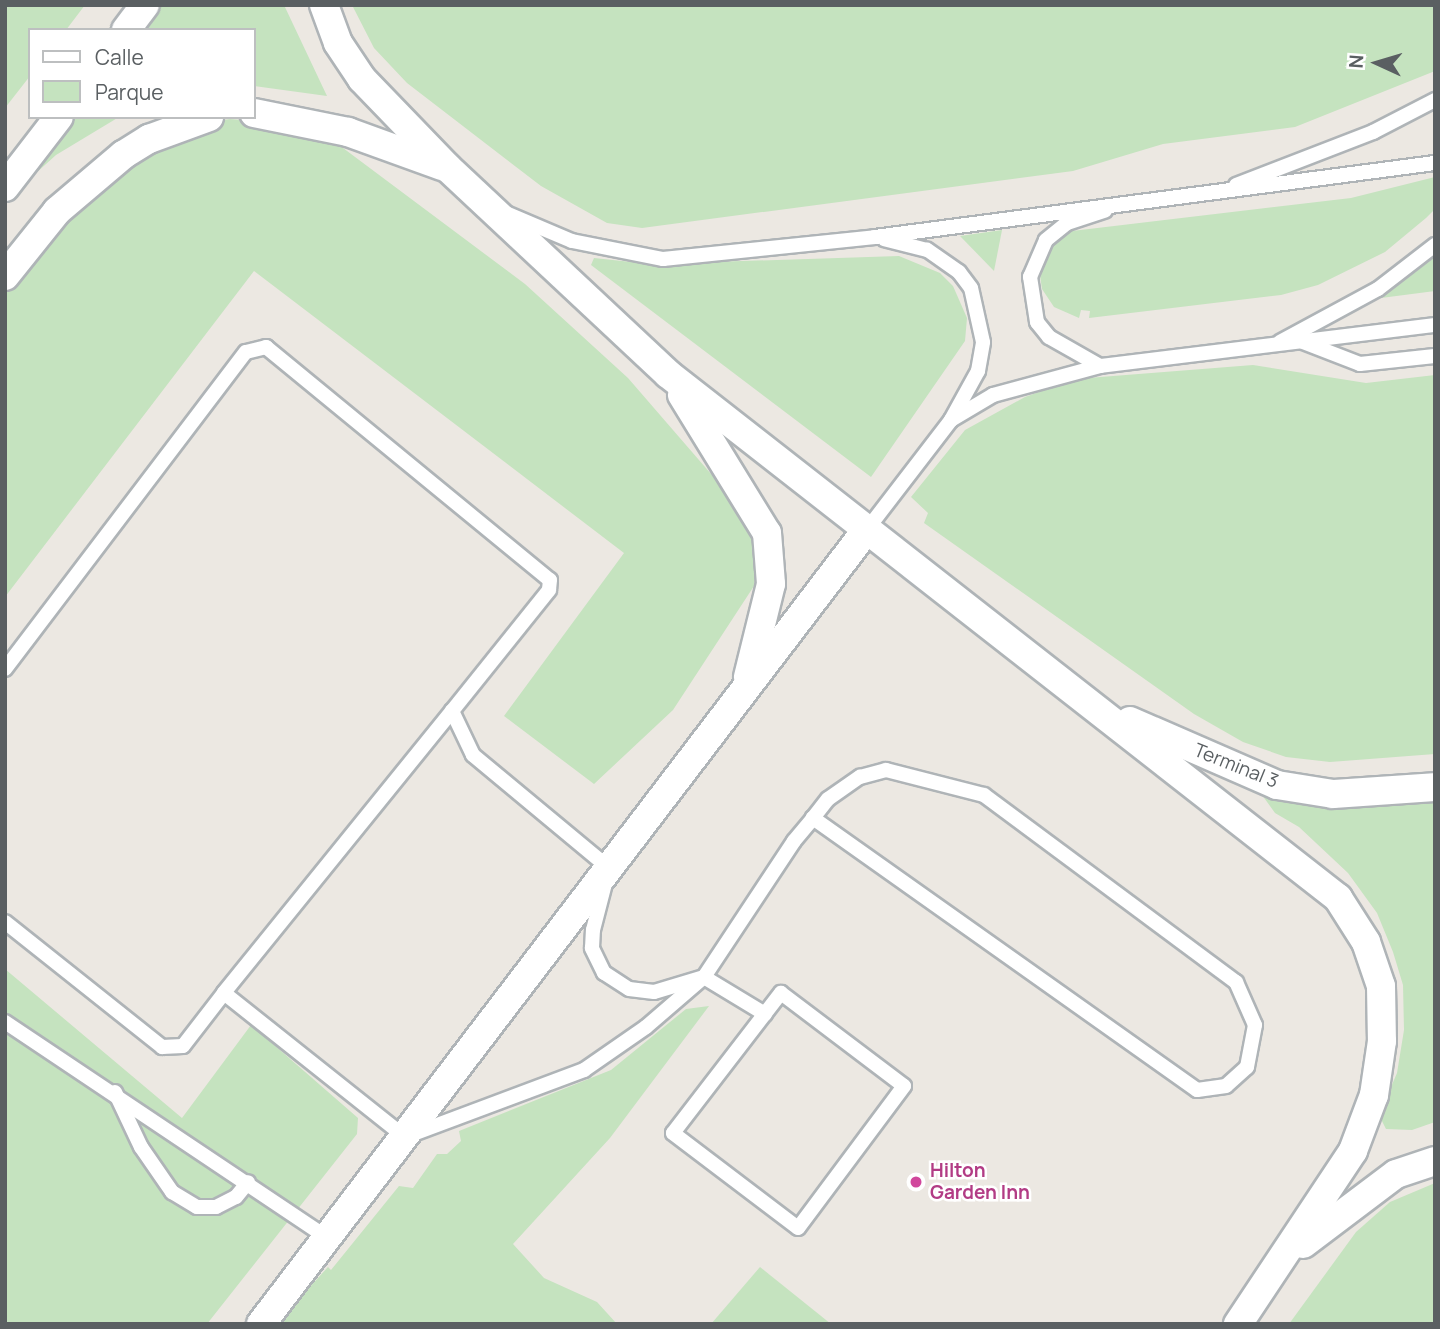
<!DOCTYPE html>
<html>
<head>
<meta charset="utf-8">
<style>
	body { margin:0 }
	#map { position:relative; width:1440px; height:1329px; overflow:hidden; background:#ece8e2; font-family:Manrope,sans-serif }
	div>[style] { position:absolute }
	.green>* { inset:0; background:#c5e3bf }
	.roads { filter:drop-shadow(2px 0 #afb4b7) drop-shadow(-2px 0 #afb4b7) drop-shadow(0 2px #afb4b7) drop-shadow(0 -2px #afb4b7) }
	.lane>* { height:14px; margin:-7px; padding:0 7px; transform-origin:7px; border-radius:7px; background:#fff }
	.street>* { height:28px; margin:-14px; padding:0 14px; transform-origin:14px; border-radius:14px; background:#fff }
	.dots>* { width:19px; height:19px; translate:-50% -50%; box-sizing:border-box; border:4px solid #fff; border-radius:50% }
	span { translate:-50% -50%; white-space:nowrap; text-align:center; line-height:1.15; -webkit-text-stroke:5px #fff; paint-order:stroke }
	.street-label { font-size:19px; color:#5a5f62 }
	.hotel-label { font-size:19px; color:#b23c85; font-weight:700 }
	.left { translate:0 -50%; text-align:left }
	.frame { position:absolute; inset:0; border:7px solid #5a5f62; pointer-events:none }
	.legend { position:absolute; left:28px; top:28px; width:228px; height:91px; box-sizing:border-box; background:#fff; border:2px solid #bdbfc0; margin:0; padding:9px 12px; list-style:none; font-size:21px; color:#5a5f62 }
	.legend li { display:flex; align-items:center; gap:14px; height:35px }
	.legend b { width:35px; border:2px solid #bdbfc0 }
	.north { position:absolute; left:1342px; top:28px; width:70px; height:70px; -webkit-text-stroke:5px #fff; paint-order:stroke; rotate:274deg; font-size:19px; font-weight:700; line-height:28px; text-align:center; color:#5a5f62 }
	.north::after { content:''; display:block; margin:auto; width:24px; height:32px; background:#5a5f62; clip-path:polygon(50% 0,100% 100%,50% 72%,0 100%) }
</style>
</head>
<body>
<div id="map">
	<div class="green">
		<div style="clip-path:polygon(5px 5px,85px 5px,66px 30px,30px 30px,30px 76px,5px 108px)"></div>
		<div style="clip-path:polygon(146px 5px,284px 5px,327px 96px,254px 86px,254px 30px,127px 30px)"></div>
		<div style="clip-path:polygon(352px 5px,1435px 5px,1435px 71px,1295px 127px,1163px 144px,1073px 171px,642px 228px,607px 223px,541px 186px,407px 83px,374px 48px)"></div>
		<div style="clip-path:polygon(59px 117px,119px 117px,56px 155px,5px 201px,5px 187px)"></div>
		<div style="clip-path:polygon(230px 119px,266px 122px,335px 142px,525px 284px,628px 378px,763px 534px,754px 586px,673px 710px,594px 784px,504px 716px,624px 553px,254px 271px,5px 597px,5px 293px,62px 217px,116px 170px,211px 122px)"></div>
		<div style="clip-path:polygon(1435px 177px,1435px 209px,1426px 218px,1385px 252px,1318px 285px,1281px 295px,1089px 318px,1090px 311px,1081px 310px,1079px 318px,1054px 307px,1042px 289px,1039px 269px,1051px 244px,1072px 231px,1351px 198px)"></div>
		<div style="clip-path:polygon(1002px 230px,994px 271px,960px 236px)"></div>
		<div style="clip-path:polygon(899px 256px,940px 273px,953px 286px,967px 318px,965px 341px,871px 477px,591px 265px,594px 258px,650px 264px)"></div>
		<div style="clip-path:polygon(1435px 257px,1435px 291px,1381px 298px)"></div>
		<div style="clip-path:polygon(1253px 365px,1366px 383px,1435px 375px,1435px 754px,1330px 762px,1286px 757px,1243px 742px,1194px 714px,924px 523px,928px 513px,911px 497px,965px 430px,1025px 397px,1075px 379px)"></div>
		<div style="clip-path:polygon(1265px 789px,1435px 792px,1435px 1122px,1412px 1130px,1386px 1129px,1379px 1115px,1397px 1073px,1404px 1030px,1403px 985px,1393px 952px,1377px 913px,1348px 873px,1299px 827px,1275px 813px,1262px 795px)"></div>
		<div style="clip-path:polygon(5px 969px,182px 1118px,251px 1025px,358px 1118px,357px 1134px,207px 1324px,5px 1324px)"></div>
		<div style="clip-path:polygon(709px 1006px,610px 1138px,513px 1244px,544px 1278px,597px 1302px,617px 1324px,276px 1324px,328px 1267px,331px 1270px,399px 1186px,413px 1188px,437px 1154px,447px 1154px,461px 1141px,459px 1131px,611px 1070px,686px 1009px)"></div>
		<div style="clip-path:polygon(1435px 1183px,1435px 1324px,1289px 1324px,1356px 1232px,1390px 1202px)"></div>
		<div style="clip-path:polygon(760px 1267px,831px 1324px,711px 1324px)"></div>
	</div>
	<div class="roads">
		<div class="lane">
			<div style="left:1236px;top:185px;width:147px;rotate:-21.1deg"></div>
			<div style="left:1373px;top:132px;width:70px;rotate:-27.3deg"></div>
			<div style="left:508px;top:214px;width:69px;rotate:22.9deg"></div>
			<div style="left:572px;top:241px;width:93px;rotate:11.2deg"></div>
			<div style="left:663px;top:259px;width:213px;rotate:-5.9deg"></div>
			<div style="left:875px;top:237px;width:565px;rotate:-7.53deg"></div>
			<div style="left:1280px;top:342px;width:111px;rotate:-28.4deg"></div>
			<div style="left:1378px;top:289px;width:72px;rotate:-37.7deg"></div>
			<div style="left:1303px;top:342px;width:61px;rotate:21.1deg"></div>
			<div style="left:1360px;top:364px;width:75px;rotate:-6.1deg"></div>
			<div style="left:1100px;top:366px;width:59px;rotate:-150.4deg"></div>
			<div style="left:1049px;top:337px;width:19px;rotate:-129deg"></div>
			<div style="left:1037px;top:322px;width:46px;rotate:-98.8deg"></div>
			<div style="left:1030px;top:277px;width:40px;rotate:-66.6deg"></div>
			<div style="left:1046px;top:240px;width:27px;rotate:-39deg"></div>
			<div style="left:1067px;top:223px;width:40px;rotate:-18deg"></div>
			<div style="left:951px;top:420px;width:49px;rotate:-30.8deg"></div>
			<div style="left:993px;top:395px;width:111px;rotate:-15.2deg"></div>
			<div style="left:1100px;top:366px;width:337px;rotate:-7deg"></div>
			<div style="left:865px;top:532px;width:141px;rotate:-52.5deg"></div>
			<div style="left:951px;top:420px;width:56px;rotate:-61.1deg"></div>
			<div style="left:978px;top:371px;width:29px;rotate:-80deg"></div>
			<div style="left:983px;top:342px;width:55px;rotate:-102.5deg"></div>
			<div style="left:971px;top:288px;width:20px;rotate:-127deg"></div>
			<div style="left:959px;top:272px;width:39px;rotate:-145deg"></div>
			<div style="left:927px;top:250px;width:44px;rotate:-165.7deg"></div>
			<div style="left:5px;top:669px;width:398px;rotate:-52.8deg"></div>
			<div style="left:246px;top:352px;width:21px;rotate:-14deg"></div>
			<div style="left:266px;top:347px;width:367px;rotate:39.4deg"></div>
			<div style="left:550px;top:580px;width:10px;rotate:96deg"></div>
			<div style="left:549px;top:590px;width:155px;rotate:128.7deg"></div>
			<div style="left:5px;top:922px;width:201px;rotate:38.5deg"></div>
			<div style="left:162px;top:1047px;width:21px;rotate:-3deg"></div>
			<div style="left:183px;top:1046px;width:67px;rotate:-52.3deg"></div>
			<div style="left:781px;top:993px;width:154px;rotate:37.1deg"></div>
			<div style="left:904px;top:1086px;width:177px;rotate:126.7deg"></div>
			<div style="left:798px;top:1228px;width:157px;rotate:-142.8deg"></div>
			<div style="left:673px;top:1133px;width:177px;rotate:-52.4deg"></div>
			<div style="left:765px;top:1014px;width:71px;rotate:-148.8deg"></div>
			<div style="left:704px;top:977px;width:52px;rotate:163.3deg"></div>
			<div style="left:654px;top:992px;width:25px;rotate:-173deg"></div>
			<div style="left:629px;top:989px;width:30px;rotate:-147deg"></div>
			<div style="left:604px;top:973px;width:28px;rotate:-116deg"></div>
			<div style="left:592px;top:948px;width:18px;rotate:-87deg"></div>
			<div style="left:593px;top:930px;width:64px;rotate:-75.5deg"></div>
			<div style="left:609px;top:868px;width:177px;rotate:-140.3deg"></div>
			<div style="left:473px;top:755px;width:49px;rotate:-115.5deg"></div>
			<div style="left:452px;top:711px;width:363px;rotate:129deg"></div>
			<div style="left:224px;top:993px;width:231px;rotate:38.5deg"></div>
			<div style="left:405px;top:1137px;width:191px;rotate:-20.5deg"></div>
			<div style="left:584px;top:1070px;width:75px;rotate:-34.7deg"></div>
			<div style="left:646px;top:1027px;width:77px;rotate:-40.8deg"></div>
			<div style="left:704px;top:977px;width:163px;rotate:-56.5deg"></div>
			<div style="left:794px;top:841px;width:30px;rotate:-50deg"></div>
			<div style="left:813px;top:818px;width:24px;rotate:-52deg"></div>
			<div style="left:828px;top:799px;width:39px;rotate:-35deg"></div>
			<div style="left:860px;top:777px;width:27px;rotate:-15deg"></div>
			<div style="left:886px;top:770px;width:101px;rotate:14.3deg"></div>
			<div style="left:984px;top:795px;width:314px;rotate:36.6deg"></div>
			<div style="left:1236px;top:982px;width:47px;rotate:66.2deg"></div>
			<div style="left:1255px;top:1025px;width:43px;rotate:100.8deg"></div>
			<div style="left:1247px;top:1067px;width:28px;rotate:138deg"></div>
			<div style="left:1226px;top:1086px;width:29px;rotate:172deg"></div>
			<div style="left:1197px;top:1090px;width:471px;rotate:-144.7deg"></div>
			<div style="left:5px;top:1022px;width:389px;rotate:33.8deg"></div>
			<div style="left:115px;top:1092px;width:61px;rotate:64.7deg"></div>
			<div style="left:141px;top:1147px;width:55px;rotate:55.4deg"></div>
			<div style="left:172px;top:1192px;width:29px;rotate:31deg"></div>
			<div style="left:197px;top:1207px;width:19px"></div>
			<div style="left:216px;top:1207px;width:22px;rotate:-27deg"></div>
			<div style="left:236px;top:1197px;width:19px;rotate:-51deg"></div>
		</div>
		<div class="street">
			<div style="left:324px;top:5px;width:40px;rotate:69.8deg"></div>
			<div style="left:338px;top:43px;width:43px;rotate:56.3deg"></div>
			<div style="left:362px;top:79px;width:124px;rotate:46deg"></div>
			<div style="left:448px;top:168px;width:301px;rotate:43.1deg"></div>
			<div style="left:668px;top:374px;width:851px;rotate:38.03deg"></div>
			<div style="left:1338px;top:898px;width:52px;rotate:57.5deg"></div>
			<div style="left:1366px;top:942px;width:46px;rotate:71.2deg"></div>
			<div style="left:1381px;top:986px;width:55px;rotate:89deg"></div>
			<div style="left:1382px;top:1041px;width:55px;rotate:98.4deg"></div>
			<div style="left:1374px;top:1095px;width:60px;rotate:110.6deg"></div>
			<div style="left:1353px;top:1151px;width:208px;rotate:123.6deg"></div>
			<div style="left:126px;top:30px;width:31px;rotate:-53deg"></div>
			<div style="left:254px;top:113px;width:96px;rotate:11.4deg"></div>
			<div style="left:348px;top:132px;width:100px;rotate:19.9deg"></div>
			<div style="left:5px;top:187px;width:88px;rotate:-52.4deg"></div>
			<div style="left:5px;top:276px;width:83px;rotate:-51.3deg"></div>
			<div style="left:57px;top:211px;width:87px;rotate:-40.3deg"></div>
			<div style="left:123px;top:155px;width:31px;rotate:-32deg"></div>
			<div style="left:149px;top:139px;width:64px;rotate:-20.1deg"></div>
			<div style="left:682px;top:395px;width:162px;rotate:58.4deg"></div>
			<div style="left:767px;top:533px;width:51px;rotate:85.5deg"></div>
			<div style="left:771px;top:584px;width:96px;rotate:103.9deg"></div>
			<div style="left:1130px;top:721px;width:160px;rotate:23.5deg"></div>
			<div style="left:1277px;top:785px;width:57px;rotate:9.1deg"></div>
			<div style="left:1333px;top:794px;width:102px;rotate:-3.9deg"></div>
			<div style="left:1303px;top:1244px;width:116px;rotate:-37deg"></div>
			<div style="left:1396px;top:1174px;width:41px;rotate:-18.4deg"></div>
			<div style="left:261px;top:1324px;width:996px;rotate:-52.67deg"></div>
		</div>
	</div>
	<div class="dots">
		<div style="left:916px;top:1182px;background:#d1479c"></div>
	</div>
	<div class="street-label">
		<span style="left:1236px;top:766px;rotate:22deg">Terminal 3</span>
	</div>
	<div class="hotel-label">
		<span class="left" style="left:930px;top:1182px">Hilton<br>Garden Inn</span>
	</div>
	<div class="frame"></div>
	<ul class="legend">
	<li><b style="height:9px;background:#fff"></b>Calle</li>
	<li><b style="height:19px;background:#c5e3bf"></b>Parque</li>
	</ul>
	<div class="north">N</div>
</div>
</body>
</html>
